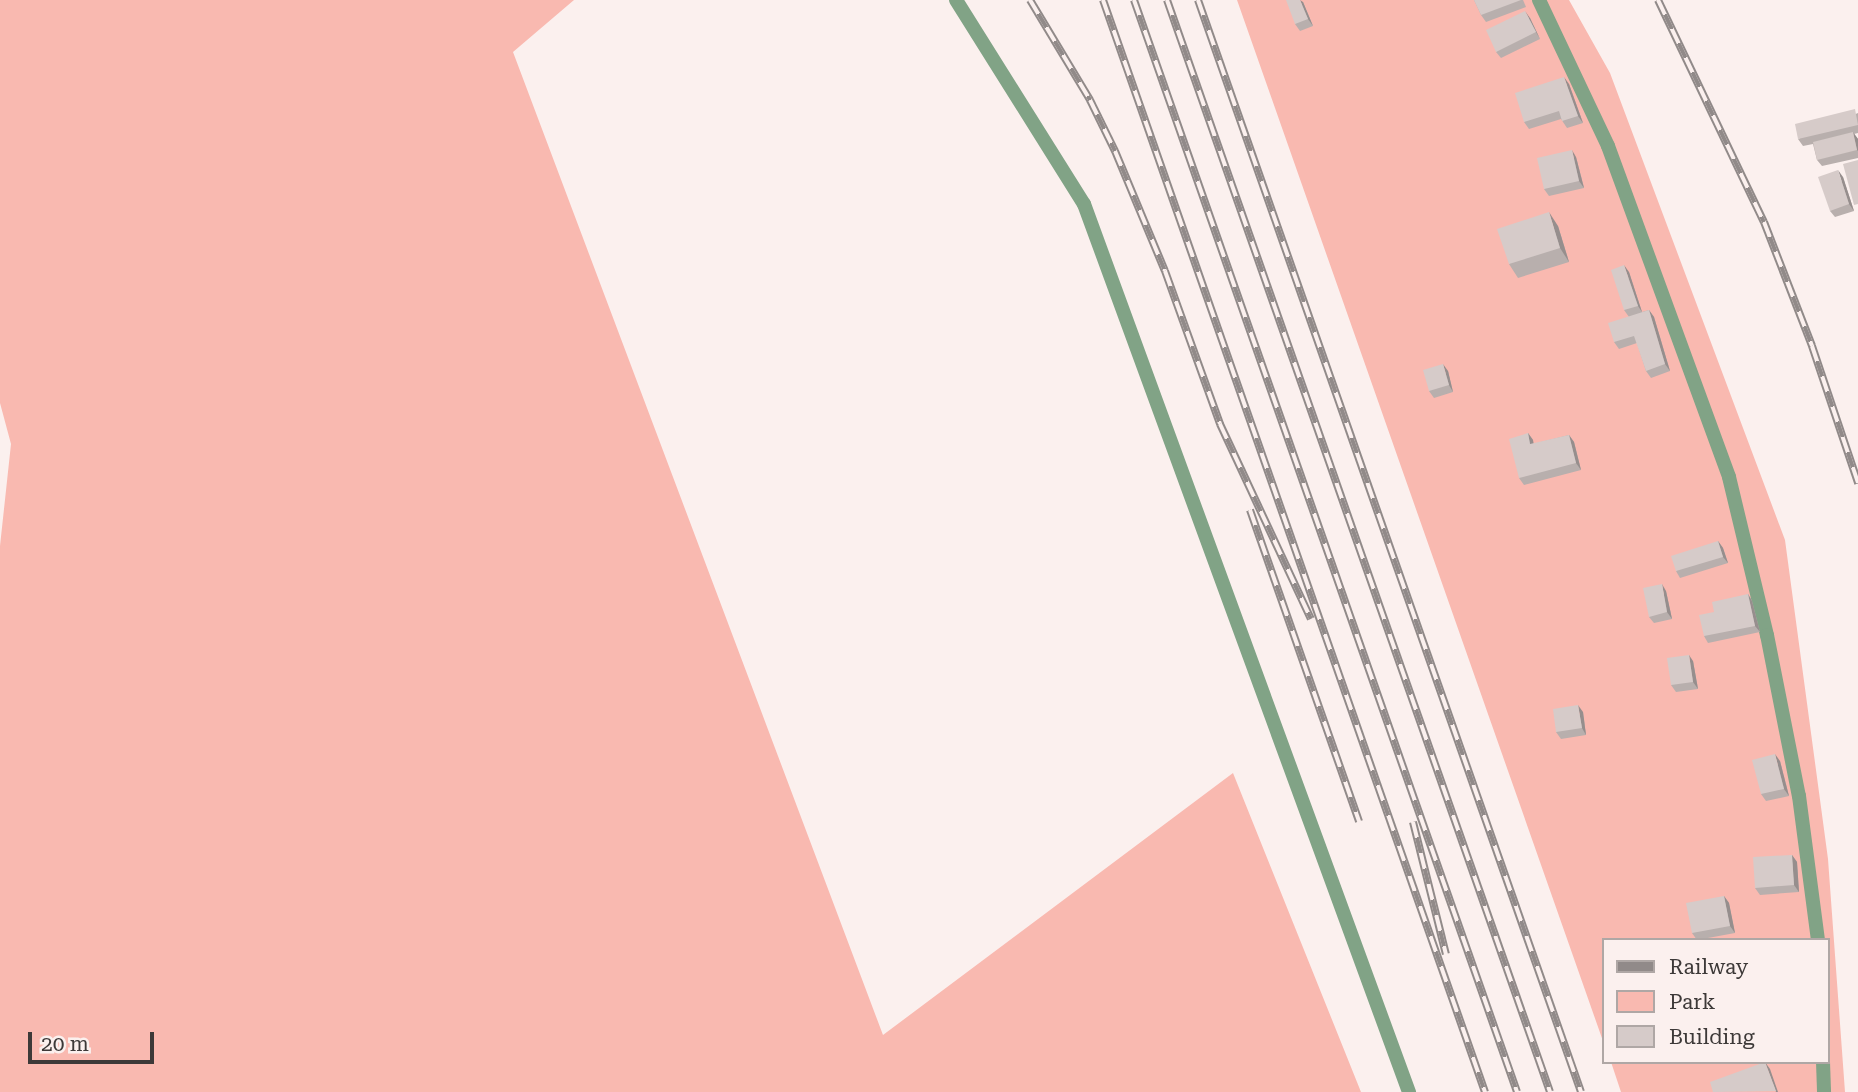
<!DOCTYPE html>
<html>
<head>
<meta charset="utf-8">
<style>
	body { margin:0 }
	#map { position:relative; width:1858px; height:1092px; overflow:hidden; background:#fbf0ee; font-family:"Roboto Serif",serif }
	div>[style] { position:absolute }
	.green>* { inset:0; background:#f9b9b0 }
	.service>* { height:14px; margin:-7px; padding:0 7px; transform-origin:7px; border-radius:7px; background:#81a386 }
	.rail>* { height:8px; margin-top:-4px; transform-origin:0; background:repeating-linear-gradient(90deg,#fbf0ee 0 16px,#918a89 0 32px); box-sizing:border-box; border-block:2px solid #918a89 }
	.wall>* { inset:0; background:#b8afad }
	.shaded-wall>* { inset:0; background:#968e8d }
	.building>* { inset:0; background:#d6cbc9 }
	span { translate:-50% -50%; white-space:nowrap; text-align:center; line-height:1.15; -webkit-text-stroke:5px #fbf0ee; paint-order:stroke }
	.legend { position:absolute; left:1602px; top:938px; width:228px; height:126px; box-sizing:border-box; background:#fbf0ee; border:2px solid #afa7a5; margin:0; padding:9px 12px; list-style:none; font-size:21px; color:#3d3938 }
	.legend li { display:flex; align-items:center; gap:14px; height:35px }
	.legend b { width:35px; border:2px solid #afa7a5 }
	.scale { position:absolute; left:28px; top:1032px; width:126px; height:32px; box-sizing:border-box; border:4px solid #3d3938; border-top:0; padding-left:9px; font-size:21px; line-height:24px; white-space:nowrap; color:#3d3938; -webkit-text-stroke:5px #fbf0ee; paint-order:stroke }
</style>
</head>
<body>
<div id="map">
	<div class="green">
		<div style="clip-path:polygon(0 0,574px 0,513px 52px,883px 1035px,1233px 773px,1361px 1092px,0 1092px,0 546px,11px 444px,0 403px)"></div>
		<div style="clip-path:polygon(1237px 0,1569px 0,1610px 73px,1785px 540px,1828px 859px,1845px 1092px,1621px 1092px,1611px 1062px,1828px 1062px,1828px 940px,1604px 940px,1604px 1044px)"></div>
	</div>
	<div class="service">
		<div style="left:956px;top:0;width:241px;rotate:57.9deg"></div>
		<div style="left:1084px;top:204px;width:946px;rotate:69.9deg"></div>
		<div style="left:1539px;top:0;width:161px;rotate:64.7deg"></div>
		<div style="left:1608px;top:146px;width:352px;rotate:69.9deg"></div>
		<div style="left:1729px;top:477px;width:163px;rotate:76.5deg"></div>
		<div style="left:1767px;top:635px;width:164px;rotate:78.8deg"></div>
		<div style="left:1799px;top:796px;width:145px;rotate:82.5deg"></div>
		<div style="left:1823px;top:1062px;width:30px;rotate:88deg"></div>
	</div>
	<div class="rail">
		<div style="left:1030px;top:0;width:117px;rotate:59deg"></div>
		<div style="left:1090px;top:100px;width:57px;rotate:63.9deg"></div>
		<div style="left:1115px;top:151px;width:130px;rotate:67.4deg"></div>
		<div style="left:1165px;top:271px;width:163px;rotate:70.2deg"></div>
		<div style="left:1220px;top:424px;width:215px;rotate:65deg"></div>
		<div style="left:1103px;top:0;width:1157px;rotate:70.72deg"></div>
		<div style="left:1134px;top:0;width:1157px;rotate:70.67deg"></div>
		<div style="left:1167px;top:0;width:1157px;rotate:70.67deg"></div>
		<div style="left:1198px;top:0;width:1157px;rotate:70.67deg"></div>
		<div style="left:1658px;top:0;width:246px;rotate:64.5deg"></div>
		<div style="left:1764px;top:222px;width:133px;rotate:68.8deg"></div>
		<div style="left:1812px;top:346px;width:145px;rotate:71.4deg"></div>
		<div style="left:1250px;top:510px;width:330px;rotate:70.7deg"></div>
		<div style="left:1413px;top:822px;width:136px;rotate:76deg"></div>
	</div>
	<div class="wall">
		<div style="clip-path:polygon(1474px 0,1523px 0,1526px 7px,1486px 22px,1481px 15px)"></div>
		<div style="clip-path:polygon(1303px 2px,1313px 26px,1300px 31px,1295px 24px)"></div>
		<div style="clip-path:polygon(1530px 18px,1540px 39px,1501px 58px,1496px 52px)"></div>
		<div style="clip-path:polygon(1569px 84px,1583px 123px,1567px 128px,1561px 119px,1529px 129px,1524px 122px)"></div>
		<div style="clip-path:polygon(1858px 113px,1858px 133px,1854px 134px,1858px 139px,1858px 158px,1822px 166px,1817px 160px,1813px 144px,1803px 146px,1798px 139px)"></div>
		<div style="clip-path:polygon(1576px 157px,1584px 188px,1549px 196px,1544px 189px)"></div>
		<div style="clip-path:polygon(1843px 177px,1854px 211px,1835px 217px,1830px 211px)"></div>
		<div style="clip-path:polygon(1558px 226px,1569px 262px,1518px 278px,1509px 264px)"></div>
		<div style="clip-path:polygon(1629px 272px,1642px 312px,1649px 310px,1654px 317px,1670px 371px,1651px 378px,1646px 371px,1637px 343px,1619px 349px,1614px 342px,1629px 317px,1624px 310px)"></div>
		<div style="clip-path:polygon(1448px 371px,1453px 392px,1434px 398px,1429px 391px)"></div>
		<div style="clip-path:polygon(1528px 433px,1533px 440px,1533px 444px,1569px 435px,1574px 442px,1581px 470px,1524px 485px,1519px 478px)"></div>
		<div style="clip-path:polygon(1718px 541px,1723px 548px,1728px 563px,1680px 578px,1676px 571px)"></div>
		<div style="clip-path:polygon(1666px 591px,1672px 619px,1654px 623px,1649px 617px)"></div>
		<div style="clip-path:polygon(1748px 594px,1752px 601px,1760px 632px,1708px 643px,1704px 636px,1714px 612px)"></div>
		<div style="clip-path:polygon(1693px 661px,1698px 689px,1676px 692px,1671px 685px)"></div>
		<div style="clip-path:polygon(1583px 712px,1586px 735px,1561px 739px,1556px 732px)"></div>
		<div style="clip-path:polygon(1780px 761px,1789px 796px,1766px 801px,1761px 794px)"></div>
		<div style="clip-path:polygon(1792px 855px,1797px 862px,1799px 892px,1760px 895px,1755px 888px)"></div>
		<div style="clip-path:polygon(1724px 896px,1729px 903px,1735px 933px,1697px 940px,1692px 933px)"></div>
	</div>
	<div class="shaded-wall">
		<div style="clip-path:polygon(1300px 0,1303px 2px,1313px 26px,1308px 19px)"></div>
		<div style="clip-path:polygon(1525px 11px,1530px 18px,1540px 39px,1536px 32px)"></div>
		<div style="clip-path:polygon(1564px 77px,1569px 84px,1583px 123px,1578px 116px)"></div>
		<div style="clip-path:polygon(1853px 132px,1858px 139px,1858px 151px,1857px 150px)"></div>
		<div style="clip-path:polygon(1572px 150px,1576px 157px,1584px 188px,1579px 181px)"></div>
		<div style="clip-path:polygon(1838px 170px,1843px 177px,1854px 211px,1849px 204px)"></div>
		<div style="clip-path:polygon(1549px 212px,1558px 226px,1569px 262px,1560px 248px)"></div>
		<div style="clip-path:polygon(1624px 265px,1629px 272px,1642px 312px,1638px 306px)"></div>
		<div style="clip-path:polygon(1649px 310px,1654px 317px,1670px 371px,1665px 364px)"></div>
		<div style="clip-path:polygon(1443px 364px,1448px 371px,1453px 392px,1449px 385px)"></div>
		<div style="clip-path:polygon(1528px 433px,1533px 440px,1535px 451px,1530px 444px)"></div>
		<div style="clip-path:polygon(1569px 435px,1574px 442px,1581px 470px,1576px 463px)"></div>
		<div style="clip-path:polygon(1718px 541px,1723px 548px,1728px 563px,1723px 557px)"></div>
		<div style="clip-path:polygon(1662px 584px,1666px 591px,1672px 619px,1667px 612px)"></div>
		<div style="clip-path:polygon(1748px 594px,1752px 601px,1760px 632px,1755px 626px)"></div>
		<div style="clip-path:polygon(1689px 655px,1693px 661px,1698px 689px,1693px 682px)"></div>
		<div style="clip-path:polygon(1578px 705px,1583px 712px,1586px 735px,1582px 728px)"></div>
		<div style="clip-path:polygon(1775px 754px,1780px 761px,1789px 796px,1784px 789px)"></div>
		<div style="clip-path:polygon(1792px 855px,1797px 862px,1799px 892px,1794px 885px)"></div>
		<div style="clip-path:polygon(1724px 896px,1729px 903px,1735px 933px,1730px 926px)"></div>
		<div style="clip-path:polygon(1765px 1062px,1770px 1069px,1778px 1092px,1776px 1092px)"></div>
	</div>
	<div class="building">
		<div style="clip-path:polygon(1286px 0,1300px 0,1308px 19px,1295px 24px)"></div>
		<div style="clip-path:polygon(1474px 0,1521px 0,1481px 15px)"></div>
		<div style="clip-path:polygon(1525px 11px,1536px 32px,1496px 52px,1486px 30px)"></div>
		<div style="clip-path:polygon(1564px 77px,1578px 116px,1562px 121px,1559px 111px,1524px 122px,1515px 93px)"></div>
		<div style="clip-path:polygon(1855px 109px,1858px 125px,1798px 139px,1795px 124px)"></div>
		<div style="clip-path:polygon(1853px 132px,1857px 150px,1817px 160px,1813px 142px)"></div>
		<div style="clip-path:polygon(1572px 150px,1579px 181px,1544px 189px,1537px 158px)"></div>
		<div style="clip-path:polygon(1858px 160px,1858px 204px,1854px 205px,1843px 164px)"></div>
		<div style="clip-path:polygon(1838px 170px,1849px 204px,1830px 211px,1818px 177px)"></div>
		<div style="clip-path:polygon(1549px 212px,1560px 248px,1509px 264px,1497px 229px)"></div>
		<div style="clip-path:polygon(1624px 265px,1638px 306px,1624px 310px,1611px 270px)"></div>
		<div style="clip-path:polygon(1649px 310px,1665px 364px,1646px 371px,1634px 336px,1614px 342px,1608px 323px)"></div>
		<div style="clip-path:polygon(1443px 364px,1449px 385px,1429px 391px,1423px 370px)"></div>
		<div style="clip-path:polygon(1528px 433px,1530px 444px,1569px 435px,1576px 463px,1519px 478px,1509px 439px)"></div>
		<div style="clip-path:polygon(1718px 541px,1723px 557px,1676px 571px,1671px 556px)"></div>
		<div style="clip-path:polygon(1662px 584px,1667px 612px,1649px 617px,1643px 588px)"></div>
		<div style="clip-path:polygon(1748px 594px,1755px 626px,1704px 636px,1699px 615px,1714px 612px,1712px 602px)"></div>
		<div style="clip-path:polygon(1689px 655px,1693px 682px,1671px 685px,1667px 658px)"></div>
		<div style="clip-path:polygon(1578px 705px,1582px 728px,1556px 732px,1553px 709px)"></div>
		<div style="clip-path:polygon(1775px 754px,1784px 789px,1761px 794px,1752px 760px)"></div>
		<div style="clip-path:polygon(1792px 855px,1794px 885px,1755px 888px,1753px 857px)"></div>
		<div style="clip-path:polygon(1724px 896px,1730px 926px,1692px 933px,1686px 903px)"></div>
		<div style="clip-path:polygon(1765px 1062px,1776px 1091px,1713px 1092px,1710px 1082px)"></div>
	</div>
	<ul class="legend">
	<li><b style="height:9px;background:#918a89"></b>Railway</li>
	<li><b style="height:19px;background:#f9b9b0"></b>Park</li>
	<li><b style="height:19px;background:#d6cbc9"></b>Building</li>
	</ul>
	<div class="scale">20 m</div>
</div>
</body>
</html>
